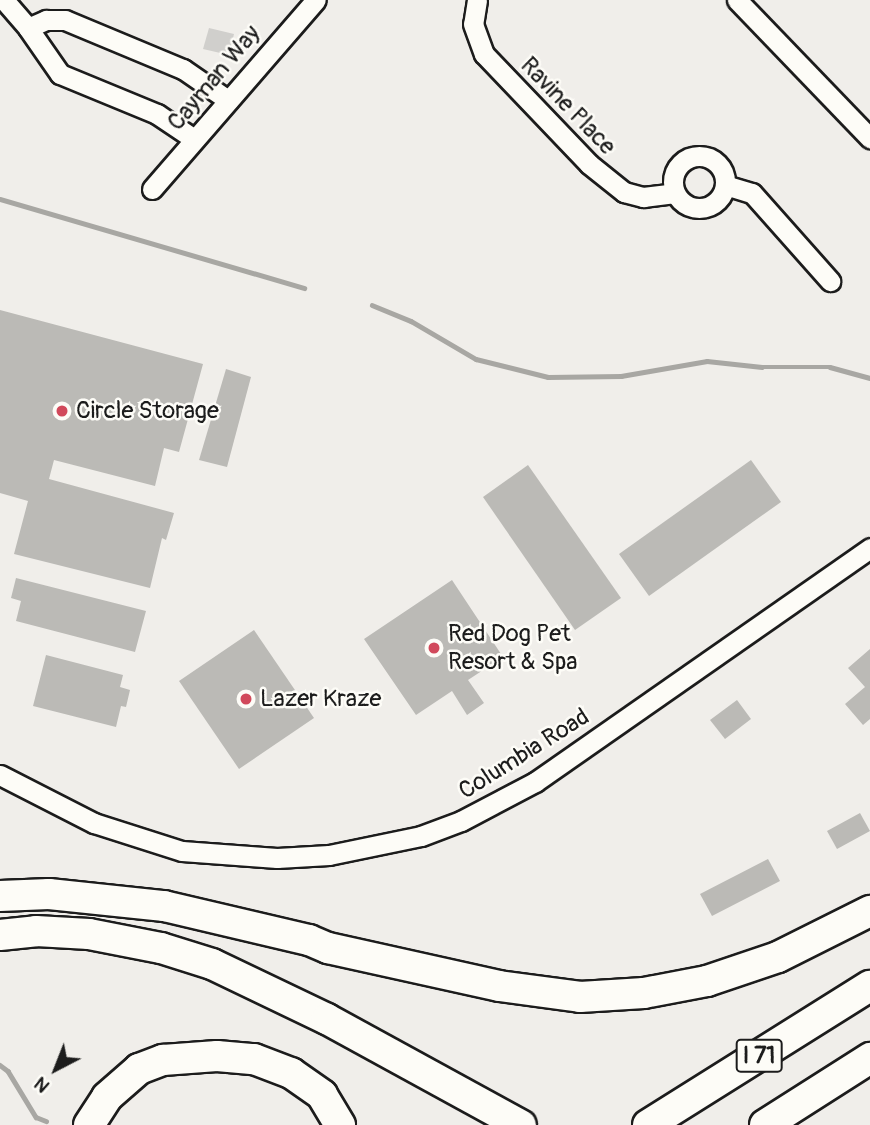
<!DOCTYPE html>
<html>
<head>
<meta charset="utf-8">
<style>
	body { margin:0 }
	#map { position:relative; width:870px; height:1125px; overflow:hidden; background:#f0eeea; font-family:Pangolin,sans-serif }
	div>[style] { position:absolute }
	.green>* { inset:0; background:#d0cfcc }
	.stream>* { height:4.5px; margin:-2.25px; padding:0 2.25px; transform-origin:2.25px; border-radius:2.25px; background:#a8a7a3 }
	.building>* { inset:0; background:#bbbab6 }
	.roads { filter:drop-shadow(2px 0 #1c1c1c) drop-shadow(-2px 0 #1c1c1c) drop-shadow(0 2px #1c1c1c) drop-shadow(0 -2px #1c1c1c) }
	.minor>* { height:19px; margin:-9.5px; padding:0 9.5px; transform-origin:9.5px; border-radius:9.5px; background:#fdfcf7 }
	.minor>.ring { margin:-9.5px; padding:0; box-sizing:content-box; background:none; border:19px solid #fdfcf7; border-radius:50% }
	.highway>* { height:30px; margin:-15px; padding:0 15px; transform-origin:15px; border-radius:15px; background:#fdfcf7 }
	.dots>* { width:19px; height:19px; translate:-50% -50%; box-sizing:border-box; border:4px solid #fdfcf7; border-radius:50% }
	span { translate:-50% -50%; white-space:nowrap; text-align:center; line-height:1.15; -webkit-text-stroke:5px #fdfcf7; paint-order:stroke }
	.shield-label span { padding:2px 5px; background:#fdfcf7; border:2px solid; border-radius:5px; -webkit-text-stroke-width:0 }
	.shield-label { font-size:23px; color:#1c1c1c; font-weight:700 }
	.street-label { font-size:24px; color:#1c1c1c }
	.poi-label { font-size:24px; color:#1c1c1c }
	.left { translate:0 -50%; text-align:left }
	.north { position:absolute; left:21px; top:1034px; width:70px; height:70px; -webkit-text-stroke:5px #fdfcf7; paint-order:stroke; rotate:222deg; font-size:19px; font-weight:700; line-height:28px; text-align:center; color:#1c1c1c }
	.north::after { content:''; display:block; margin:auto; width:24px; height:32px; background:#1c1c1c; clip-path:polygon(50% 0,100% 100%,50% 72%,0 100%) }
</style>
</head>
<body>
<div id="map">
	<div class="green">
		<div style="clip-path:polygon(209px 28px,234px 34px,229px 55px,203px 49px)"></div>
	</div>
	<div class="stream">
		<div style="left:0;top:199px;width:317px;rotate:16.3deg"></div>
		<div style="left:372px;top:305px;width:42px;rotate:22.3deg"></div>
		<div style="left:411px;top:321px;width:75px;rotate:30.3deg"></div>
		<div style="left:476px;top:359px;width:74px;rotate:14deg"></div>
		<div style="left:548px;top:377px;width:73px;rotate:-0.8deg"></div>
		<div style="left:621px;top:376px;width:87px;rotate:-9.9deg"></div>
		<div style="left:707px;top:361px;width:55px;rotate:6.2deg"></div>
		<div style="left:762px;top:367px;width:68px"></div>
		<div style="left:830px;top:367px;width:41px;rotate:15.4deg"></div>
		<div style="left:0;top:1065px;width:10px;rotate:37deg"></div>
		<div style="left:8px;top:1071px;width:54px;rotate:58.7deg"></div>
		<div style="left:36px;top:1117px;width:11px;rotate:22deg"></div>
	</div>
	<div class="building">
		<div style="clip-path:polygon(0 310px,203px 364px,179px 452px,164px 448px,155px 486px,54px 460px,49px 479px,174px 513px,166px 540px,162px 538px,150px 588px,14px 554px,28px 501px,0 493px)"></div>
		<div style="clip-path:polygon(226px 369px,251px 377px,227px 467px,199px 460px)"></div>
		<div style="clip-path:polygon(751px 460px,781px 502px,649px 596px,619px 554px)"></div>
		<div style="clip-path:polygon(528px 465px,621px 598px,575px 630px,483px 497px)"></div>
		<div style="clip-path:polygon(16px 578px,146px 611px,135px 652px,16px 621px,21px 601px,11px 598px)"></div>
		<div style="clip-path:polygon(452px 580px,503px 657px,468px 680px,484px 703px,467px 715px,452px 691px,416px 715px,364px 639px)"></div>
		<div style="clip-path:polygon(254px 630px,314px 718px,239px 769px,179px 681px)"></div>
		<div style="clip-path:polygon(870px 649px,870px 719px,863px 725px,845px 704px,865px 687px,848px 668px)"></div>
		<div style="clip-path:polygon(46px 655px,123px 675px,120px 687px,130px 690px,126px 707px,121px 706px,116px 727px,33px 706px)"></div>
		<div style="clip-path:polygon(737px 700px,751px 719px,725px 739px,710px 720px)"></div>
		<div style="clip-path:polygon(860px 813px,870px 831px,837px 849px,827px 831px)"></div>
		<div style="clip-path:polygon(768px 859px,780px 881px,712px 916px,700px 894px)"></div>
	</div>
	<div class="roads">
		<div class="minor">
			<div style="left:4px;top:0;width:37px;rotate:49deg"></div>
			<div style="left:28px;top:28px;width:56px;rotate:55.2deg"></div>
			<div style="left:60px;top:74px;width:105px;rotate:22.4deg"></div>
			<div style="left:157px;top:114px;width:45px;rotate:34deg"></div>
			<div style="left:477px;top:0;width:24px;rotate:99deg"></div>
			<div style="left:473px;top:24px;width:32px;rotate:70deg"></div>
			<div style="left:484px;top:54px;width:152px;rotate:46.3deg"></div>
			<div style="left:589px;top:164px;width:45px;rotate:38.7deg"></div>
			<div style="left:624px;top:192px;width:20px;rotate:15deg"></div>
			<div style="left:643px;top:197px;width:32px;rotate:-7deg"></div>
			<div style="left:737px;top:0;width:192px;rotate:46.1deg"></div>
			<div style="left:28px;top:28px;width:20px;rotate:-24deg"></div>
			<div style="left:46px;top:20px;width:19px"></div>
			<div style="left:65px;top:20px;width:128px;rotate:22.6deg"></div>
			<div style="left:183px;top:69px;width:55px;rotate:34.6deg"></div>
			<div class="ring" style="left:673px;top:156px;width:33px;height:33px"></div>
			<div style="left:725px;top:185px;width:28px;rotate:17deg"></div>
			<div style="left:752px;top:193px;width:118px;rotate:48.4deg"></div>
			<div style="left:152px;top:189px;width:250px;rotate:-49.1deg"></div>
			<div style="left:0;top:775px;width:106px;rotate:27.1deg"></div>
			<div style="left:94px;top:823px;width:92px;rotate:17.7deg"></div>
			<div style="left:182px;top:851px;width:95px;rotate:4.2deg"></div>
			<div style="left:277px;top:858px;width:52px;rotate:-3.3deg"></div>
			<div style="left:329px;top:855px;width:94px;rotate:-11.7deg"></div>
			<div style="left:421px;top:836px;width:43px;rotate:-20.6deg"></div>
			<div style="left:461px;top:821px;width:84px;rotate:-27.8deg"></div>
			<div style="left:535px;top:782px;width:409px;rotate:-34.9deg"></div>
		</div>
		<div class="highway">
			<div style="left:0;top:896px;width:49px;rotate:-2.3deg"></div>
			<div style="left:49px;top:894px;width:116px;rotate:6deg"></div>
			<div style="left:164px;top:906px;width:149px;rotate:13.2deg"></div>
			<div style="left:309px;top:940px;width:21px;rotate:23deg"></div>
			<div style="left:328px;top:948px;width:175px;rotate:12.5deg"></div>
			<div style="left:499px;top:986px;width:82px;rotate:7.7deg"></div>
			<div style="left:580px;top:997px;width:64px;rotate:-3.6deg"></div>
			<div style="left:644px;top:993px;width:64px;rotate:-10.8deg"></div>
			<div style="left:707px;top:981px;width:75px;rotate:-18.7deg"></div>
			<div style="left:778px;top:957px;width:103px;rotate:-26.6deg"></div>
			<div style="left:0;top:935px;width:36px;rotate:-6deg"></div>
			<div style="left:36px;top:931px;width:53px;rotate:3.2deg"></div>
			<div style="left:89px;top:934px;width:73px;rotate:11deg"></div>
			<div style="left:161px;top:948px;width:53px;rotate:17.4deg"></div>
			<div style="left:212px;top:964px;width:127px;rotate:25.6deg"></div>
			<div style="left:327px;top:1019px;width:221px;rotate:28.7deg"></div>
			<div style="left:89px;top:1125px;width:33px;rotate:-57deg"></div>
			<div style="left:107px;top:1097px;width:43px;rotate:-41.2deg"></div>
			<div style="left:139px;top:1069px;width:26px;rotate:-21deg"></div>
			<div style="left:163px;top:1060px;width:54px;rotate:-4.2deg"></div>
			<div style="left:217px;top:1056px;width:37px;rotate:5deg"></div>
			<div style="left:254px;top:1059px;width:40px;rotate:21deg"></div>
			<div style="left:291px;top:1073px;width:38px;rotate:35deg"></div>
			<div style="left:322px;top:1095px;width:35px;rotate:59deg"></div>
			<div style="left:648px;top:1125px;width:262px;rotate:-32.1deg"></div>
			<div style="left:765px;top:1125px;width:125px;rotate:-32.5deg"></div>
		</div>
	</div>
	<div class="dots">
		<div style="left:62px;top:411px;background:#d1495b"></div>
		<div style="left:434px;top:648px;background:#d1495b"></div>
		<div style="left:246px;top:699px;background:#d1495b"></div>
	</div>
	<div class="shield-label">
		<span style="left:759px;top:1056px">I 71</span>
	</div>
	<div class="street-label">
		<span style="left:214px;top:78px;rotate:-50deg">Cayman Way</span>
		<span style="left:568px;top:106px;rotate:46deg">Ravine Place</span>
		<span style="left:524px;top:754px;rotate:-32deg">Columbia Road</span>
	</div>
	<div class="poi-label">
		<span class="left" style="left:76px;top:411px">Circle Storage</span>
		<span class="left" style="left:448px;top:648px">Red Dog Pet<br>Resort &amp; Spa</span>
		<span class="left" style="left:260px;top:699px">Lazer Kraze</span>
	</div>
	<div class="north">N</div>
</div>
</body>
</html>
